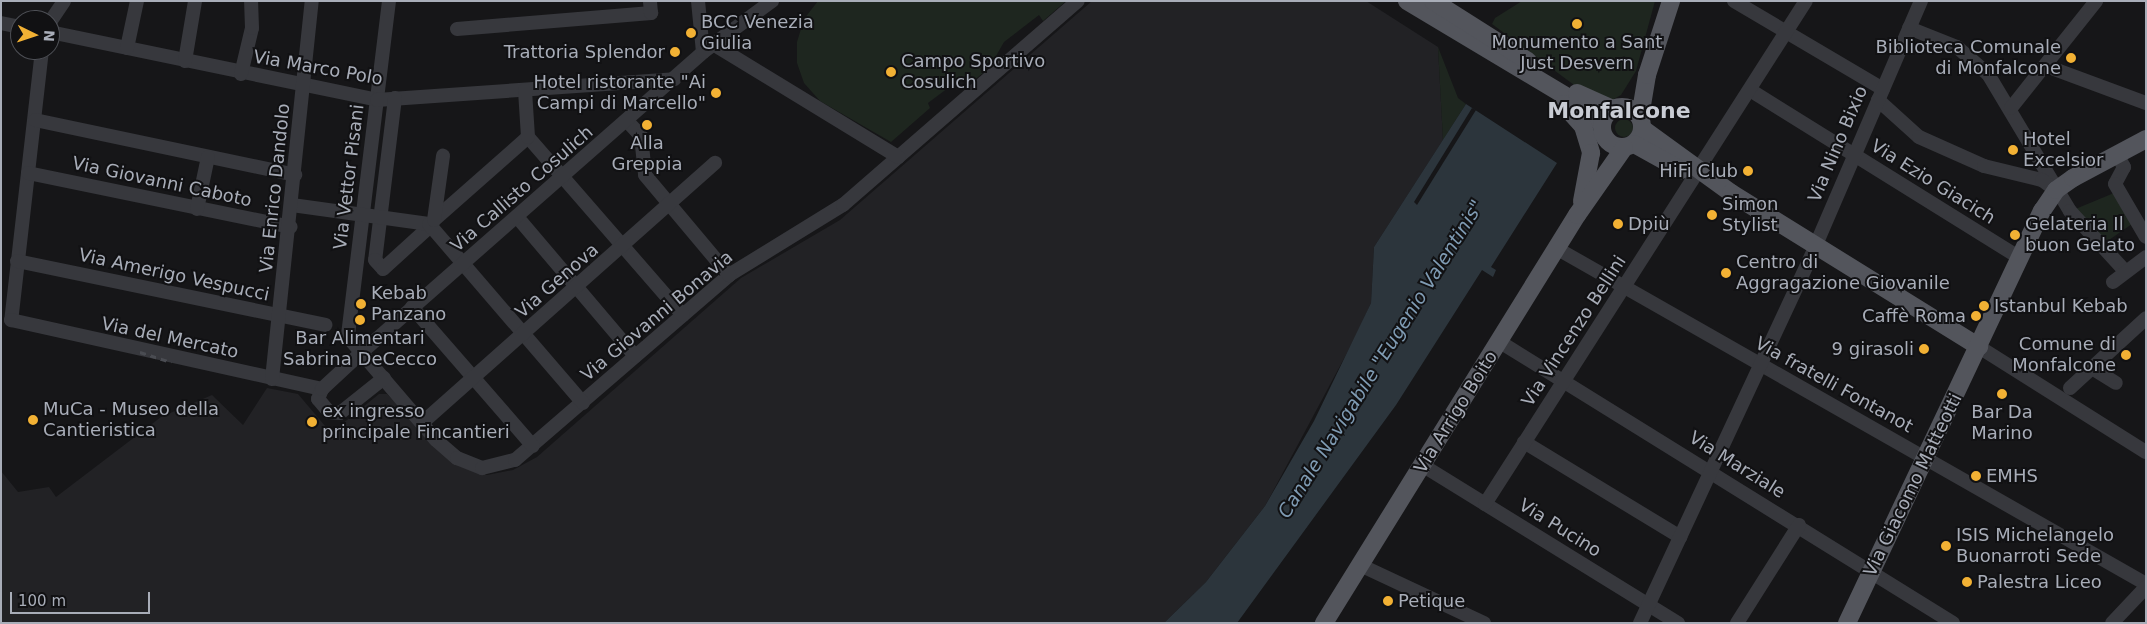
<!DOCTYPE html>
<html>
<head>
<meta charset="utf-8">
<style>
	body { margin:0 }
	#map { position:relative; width:2147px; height:624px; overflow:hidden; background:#161618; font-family:"DejaVu Sans",sans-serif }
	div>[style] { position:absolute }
	.built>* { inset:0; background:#222225 }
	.green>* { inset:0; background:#1e261f }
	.round { border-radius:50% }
	.water>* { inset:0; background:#2c353c }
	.pier>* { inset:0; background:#161618 }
	.minor>* { height:14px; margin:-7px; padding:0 7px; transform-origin:7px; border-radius:7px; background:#37383d }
	.major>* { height:18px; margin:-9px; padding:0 9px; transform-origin:9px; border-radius:9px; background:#53555c }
	.major>.ring { margin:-9px; padding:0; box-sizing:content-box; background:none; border:18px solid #53555c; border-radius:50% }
	.rail>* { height:2.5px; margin-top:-1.25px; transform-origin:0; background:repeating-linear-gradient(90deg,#4a4c52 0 6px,transparent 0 11px) }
	.dots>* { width:14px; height:14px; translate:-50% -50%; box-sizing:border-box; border:2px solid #111113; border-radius:50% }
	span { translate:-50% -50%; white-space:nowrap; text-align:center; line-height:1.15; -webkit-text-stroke:4px #111113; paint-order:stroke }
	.poi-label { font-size:18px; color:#a8adb8 }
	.left { translate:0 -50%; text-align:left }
	.right { translate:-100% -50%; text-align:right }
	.street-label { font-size:18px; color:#a8adb8 }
	.water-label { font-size:19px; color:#7f9bb3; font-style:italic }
	.district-label { font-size:22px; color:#c9ccd4; font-weight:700 }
	.frame { position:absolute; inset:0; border:2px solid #a8adb8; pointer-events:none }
	.north { position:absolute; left:10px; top:10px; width:50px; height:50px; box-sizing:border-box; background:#111113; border:1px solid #4d4f55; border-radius:50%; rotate:94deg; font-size:14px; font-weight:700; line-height:20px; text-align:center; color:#a8adb8 }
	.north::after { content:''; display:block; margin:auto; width:18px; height:22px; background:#f2b134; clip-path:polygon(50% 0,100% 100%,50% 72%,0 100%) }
	.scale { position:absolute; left:10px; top:592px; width:140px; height:22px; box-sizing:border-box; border:2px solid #a8adb8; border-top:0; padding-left:6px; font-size:15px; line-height:18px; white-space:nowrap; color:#a8adb8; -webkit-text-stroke:4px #111113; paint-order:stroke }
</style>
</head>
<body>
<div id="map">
	<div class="built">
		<div style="clip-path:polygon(1092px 1px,1366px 1px,1438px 47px,1443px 140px,1374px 247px,1371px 303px,1356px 336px,1265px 506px,1206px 582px,1164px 623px,1px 623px,1px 471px,18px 492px,49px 487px,56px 497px,161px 417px,212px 395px,243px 425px,267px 388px,298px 394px,331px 433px,379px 394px,387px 394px,451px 461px,487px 475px,513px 470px,537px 457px,741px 278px,840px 220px)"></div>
	</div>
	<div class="green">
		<div style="clip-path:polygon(818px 1px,1066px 1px,1043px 21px,1039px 15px,1004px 42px,996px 56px,980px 69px,983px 73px,973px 81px,970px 77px,960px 79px,928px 103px,930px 108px,891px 142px,820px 101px,804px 83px,797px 63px,797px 42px,804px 19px)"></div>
		<div style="clip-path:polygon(1522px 1px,1655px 1px,1636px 71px,1621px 95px,1612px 100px,1574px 85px,1492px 24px,1495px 18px)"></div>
		<div style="clip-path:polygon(1438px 47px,1458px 98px,1466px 104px,1443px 140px)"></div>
		<div class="round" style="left:1615px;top:119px;width:18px;height:18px"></div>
		<div style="clip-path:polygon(2114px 193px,2132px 224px,2106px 242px,2073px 210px)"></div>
	</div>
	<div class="water">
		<div style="clip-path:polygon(1466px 104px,1557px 163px,1491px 267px,1496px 270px,1493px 277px,1482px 270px,1396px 405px,1237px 623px,1164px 623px,1206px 582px,1265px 506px,1314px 421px,1371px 303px,1374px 247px)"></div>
	</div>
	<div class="pier">
		<div style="clip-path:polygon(1472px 108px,1476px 110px,1417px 205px,1414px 202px)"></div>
	</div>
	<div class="minor">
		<div style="left:389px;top:1px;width:338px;rotate:97deg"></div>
		<div style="left:348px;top:337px;width:135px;rotate:49.5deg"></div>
		<div style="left:436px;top:440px;width:28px;rotate:41deg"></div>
		<div style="left:457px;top:458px;width:27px;rotate:22deg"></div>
		<div style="left:482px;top:468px;width:34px;rotate:-14deg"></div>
		<div style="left:515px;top:460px;width:283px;rotate:-40.8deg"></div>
		<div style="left:729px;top:275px;width:134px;rotate:-31.6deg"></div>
		<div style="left:843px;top:205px;width:311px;rotate:-41deg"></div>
		<div style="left:698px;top:1px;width:51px;rotate:84.4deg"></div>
		<div style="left:1734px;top:1px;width:173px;rotate:30.6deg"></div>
		<div style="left:50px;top:22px;width:25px;rotate:-56deg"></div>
		<div style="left:1px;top:23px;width:19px;rotate:12deg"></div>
		<div style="left:1909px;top:28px;width:52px;rotate:21.6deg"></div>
		<div style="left:1957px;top:47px;width:41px;rotate:41.1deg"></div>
		<div style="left:1988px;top:74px;width:160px;rotate:59.1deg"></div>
		<div style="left:2070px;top:211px;width:81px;rotate:47.5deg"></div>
		<div style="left:457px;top:29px;width:195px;rotate:-4.7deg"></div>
		<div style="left:651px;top:13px;width:12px;rotate:-95deg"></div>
		<div style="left:50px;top:32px;width:334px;rotate:11.7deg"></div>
		<div style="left:377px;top:100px;width:298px;rotate:-4deg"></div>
		<div style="left:713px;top:44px;width:217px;rotate:31.4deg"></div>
		<div style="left:127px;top:48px;width:48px;rotate:-78deg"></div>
		<div style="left:42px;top:50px;width:272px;rotate:96.5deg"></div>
		<div style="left:11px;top:320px;width:319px;rotate:12.5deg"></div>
		<div style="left:185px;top:61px;width:61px;rotate:-80.5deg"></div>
		<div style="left:2046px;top:66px;width:107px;rotate:20.3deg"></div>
		<div style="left:241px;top:74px;width:47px;rotate:-76.6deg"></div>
		<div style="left:252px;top:28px;width:27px;rotate:-92deg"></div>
		<div style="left:1750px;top:90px;width:318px;rotate:31.9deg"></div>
		<div style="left:395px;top:98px;width:163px;rotate:97deg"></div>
		<div style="left:375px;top:260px;width:12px;rotate:48deg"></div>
		<div style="left:383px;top:269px;width:58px;rotate:-42.2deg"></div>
		<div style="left:1878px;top:100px;width:55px;rotate:42.1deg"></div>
		<div style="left:1919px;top:137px;width:71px;rotate:24deg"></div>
		<div style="left:1984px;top:166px;width:60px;rotate:13.6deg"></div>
		<div style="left:2042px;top:180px;width:15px;rotate:37deg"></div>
		<div style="left:2011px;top:108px;width:137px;rotate:-51.5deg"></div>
		<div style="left:35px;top:120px;width:266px;rotate:11.9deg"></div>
		<div style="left:628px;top:122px;width:19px;rotate:47deg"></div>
		<div style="left:641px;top:136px;width:39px;rotate:84deg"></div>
		<div style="left:645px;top:175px;width:131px;rotate:50deg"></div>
		<div style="left:528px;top:137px;width:236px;rotate:49deg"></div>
		<div style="left:2117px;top:154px;width:15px;rotate:62deg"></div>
		<div style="left:2124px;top:167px;width:19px;rotate:118deg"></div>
		<div style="left:2115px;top:184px;width:61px;rotate:59.7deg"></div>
		<div style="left:1699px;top:168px;width:198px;rotate:-57.4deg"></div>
		<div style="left:28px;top:173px;width:268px;rotate:11.6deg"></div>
		<div style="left:292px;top:205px;width:138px;rotate:7.9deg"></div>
		<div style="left:429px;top:224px;width:236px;rotate:49.3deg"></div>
		<div style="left:197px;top:209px;width:53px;rotate:-78.1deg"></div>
		<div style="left:518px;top:218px;width:181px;rotate:49.7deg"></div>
		<div style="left:434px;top:220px;width:125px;rotate:-41.4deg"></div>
		<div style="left:528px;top:137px;width:47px;rotate:-93.7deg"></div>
		<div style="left:434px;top:220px;width:65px;rotate:-82deg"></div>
		<div style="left:1556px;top:248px;width:679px;rotate:29.66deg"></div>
		<div style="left:17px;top:261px;width:315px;rotate:11.7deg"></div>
		<div style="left:2113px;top:282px;width:41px;rotate:-37.1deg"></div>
		<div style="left:412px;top:307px;width:184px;rotate:49deg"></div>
		<div style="left:1500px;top:342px;width:533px;rotate:31.81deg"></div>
		<div style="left:1979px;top:347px;width:197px;rotate:32.2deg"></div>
		<div style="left:2092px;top:368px;width:28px;rotate:32deg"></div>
		<div style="left:384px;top:378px;width:56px;rotate:141.5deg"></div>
		<div style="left:340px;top:413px;width:11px;rotate:-175deg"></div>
		<div style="left:329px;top:412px;width:17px;rotate:-130deg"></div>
		<div style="left:318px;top:399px;width:11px;rotate:-68deg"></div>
		<div style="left:322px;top:389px;width:54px;rotate:-42.8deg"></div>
		<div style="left:362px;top:352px;width:454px;rotate:-41.3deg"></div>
		<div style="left:703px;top:52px;width:86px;rotate:-36.5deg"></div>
		<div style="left:272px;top:379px;width:380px;rotate:-84deg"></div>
		<div style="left:2070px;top:388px;width:103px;rotate:-42.6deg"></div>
		<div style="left:422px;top:423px;width:392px;rotate:-41.6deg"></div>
		<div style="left:1524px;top:442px;width:183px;rotate:31.3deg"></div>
		<div style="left:1422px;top:465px;width:301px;rotate:31.7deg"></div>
		<div style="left:1485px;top:504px;width:388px;rotate:-57.4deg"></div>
		<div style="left:1360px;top:565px;width:137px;rotate:25.1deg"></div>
		<div style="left:1640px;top:623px;width:415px;rotate:-65deg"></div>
		<div style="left:1815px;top:247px;width:268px;rotate:-66.7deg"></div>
		<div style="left:1737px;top:623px;width:116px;rotate:-57.7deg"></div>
		<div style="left:2112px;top:623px;width:50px;rotate:-46.6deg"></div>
	</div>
	<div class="major">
		<div style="left:1407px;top:1px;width:203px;rotate:30.9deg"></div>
		<div style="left:1581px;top:105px;width:28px;rotate:42deg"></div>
		<div style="left:1433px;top:1px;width:112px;rotate:32.3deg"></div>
		<div style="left:1577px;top:93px;width:39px;rotate:24deg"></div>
		<div style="left:1563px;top:104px;width:30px;rotate:48deg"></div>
		<div style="left:1583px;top:126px;width:28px;rotate:73deg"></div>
		<div style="left:1591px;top:153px;width:49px;rotate:100.6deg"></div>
		<div class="ring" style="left:1602px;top:107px;width:22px;height:22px"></div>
		<div style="left:1640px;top:117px;width:43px;rotate:-80.5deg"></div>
		<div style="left:1647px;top:75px;width:78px;rotate:-72deg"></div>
		<div style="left:1643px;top:129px;width:109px;rotate:36deg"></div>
		<div style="left:1731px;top:193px;width:292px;rotate:31.8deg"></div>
		<div style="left:1634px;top:144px;width:54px;rotate:29deg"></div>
		<div style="left:1324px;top:623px;width:480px;rotate:-58.2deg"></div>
		<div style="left:1577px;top:215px;width:82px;rotate:-55deg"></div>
		<div style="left:1847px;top:623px;width:456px;rotate:-64.7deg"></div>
		<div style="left:2042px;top:211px;width:25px;rotate:-56deg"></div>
		<div style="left:2056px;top:190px;width:21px;rotate:-35deg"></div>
		<div style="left:2073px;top:178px;width:83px;rotate:-28.1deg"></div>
	</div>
	<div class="rail">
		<div style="left:140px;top:352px;width:33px;rotate:18deg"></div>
	</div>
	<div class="dots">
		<div style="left:1577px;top:24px;background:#f2b134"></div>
		<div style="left:691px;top:33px;background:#f2b134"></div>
		<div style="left:675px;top:52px;background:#f2b134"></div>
		<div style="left:2071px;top:58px;background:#f2b134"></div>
		<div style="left:891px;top:72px;background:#f2b134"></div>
		<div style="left:716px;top:93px;background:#f2b134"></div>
		<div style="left:647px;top:125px;background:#f2b134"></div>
		<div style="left:2013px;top:150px;background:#f2b134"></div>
		<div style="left:1748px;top:171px;background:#f2b134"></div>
		<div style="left:1712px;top:215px;background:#f2b134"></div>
		<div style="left:1618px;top:224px;background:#f2b134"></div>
		<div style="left:2015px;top:235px;background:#f2b134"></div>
		<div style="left:1726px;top:273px;background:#f2b134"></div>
		<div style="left:361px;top:304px;background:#f2b134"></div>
		<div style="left:1984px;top:306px;background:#f2b134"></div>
		<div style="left:1976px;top:316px;background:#f2b134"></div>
		<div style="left:360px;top:320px;background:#f2b134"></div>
		<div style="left:1924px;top:349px;background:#f2b134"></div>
		<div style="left:2126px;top:355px;background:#f2b134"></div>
		<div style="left:2002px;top:394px;background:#f2b134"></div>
		<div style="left:33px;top:420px;background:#f2b134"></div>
		<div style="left:312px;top:422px;background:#f2b134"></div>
		<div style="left:1976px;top:476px;background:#f2b134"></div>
		<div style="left:1946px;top:546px;background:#f2b134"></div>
		<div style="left:1967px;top:582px;background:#f2b134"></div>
		<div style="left:1388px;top:601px;background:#f2b134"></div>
	</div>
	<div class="poi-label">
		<span class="left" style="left:701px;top:33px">BCC Venezia<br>Giulia</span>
		<span style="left:1577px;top:53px">Monumento a Sant<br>Just Desvern</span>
		<span class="right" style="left:2061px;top:58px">Biblioteca Comunale<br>di Monfalcone</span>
		<span class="right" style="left:665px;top:52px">Trattoria Splendor</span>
		<span class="left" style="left:901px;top:72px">Campo Sportivo<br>Cosulich</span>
		<span class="right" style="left:706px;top:93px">Hotel ristorante "Ai<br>Campi di Marcello"</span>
		<span class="left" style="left:2023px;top:150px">Hotel<br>Excelsior</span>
		<span style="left:647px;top:154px">Alla<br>Greppia</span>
		<span class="right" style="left:1738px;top:171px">HiFi Club</span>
		<span class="left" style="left:1722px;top:215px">Simon<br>Stylist</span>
		<span class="left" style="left:1628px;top:224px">Dpiù</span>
		<span class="left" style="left:2025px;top:235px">Gelateria Il<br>buon Gelato</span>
		<span class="left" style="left:1736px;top:273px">Centro di<br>Aggragazione Giovanile</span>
		<span class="left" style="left:371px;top:304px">Kebab<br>Panzano</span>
		<span class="left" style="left:1994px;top:306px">Istanbul Kebab</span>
		<span class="right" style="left:1966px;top:316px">Caffè Roma</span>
		<span style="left:360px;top:349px">Bar Alimentari<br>Sabrina DeCecco</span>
		<span class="right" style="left:2116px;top:355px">Comune di<br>Monfalcone</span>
		<span class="right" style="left:1914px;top:349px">9 girasoli</span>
		<span class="left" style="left:43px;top:420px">MuCa - Museo della<br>Cantieristica</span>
		<span class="left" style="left:322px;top:422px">ex ingresso<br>principale Fincantieri</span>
		<span style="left:2002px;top:423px">Bar Da<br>Marino</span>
		<span class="left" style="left:1986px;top:476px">EMHS</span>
		<span class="left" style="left:1956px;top:546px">ISIS Michelangelo<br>Buonarroti Sede</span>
		<span class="left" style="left:1977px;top:582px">Palestra Liceo</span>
		<span class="left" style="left:1398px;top:601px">Petique</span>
	</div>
	<div class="street-label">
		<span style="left:318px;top:68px;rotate:10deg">Via Marco Polo</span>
		<span style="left:1838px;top:144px;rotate:-67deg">Via Nino Bixio</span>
		<span style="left:349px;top:177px;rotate:-83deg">Via Vettor Pisani</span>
		<span style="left:162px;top:182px;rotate:12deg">Via Giovanni Caboto</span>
		<span style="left:1933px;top:182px;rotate:32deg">Via Ezio Giacich</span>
		<span style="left:275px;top:188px;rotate:-84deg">Via Enrico Dandolo</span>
		<span style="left:522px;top:189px;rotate:-41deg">Via Callisto Cosulich</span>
		<span style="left:174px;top:275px;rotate:12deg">Via Amerigo Vespucci</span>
		<span style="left:557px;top:281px;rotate:-41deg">Via Genova</span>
		<span style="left:657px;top:316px;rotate:-40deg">Via Giovanni Bonavia</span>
		<span style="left:1574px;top:331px;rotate:-57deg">Via Vincenzo Bellini</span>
		<span style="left:170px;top:338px;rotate:12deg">Via del Mercato</span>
		<span style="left:1834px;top:385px;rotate:29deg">Via fratelli Fontanot</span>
		<span style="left:1456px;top:412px;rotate:-58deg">Via Arrigo Boito</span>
		<span style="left:1737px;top:465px;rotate:32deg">Via Marziale</span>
		<span style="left:1913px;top:485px;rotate:-64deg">Via Giacomo Matteotti</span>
		<span style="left:1560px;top:528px;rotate:32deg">Via Pucino</span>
	</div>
	<div class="water-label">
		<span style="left:1381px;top:359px;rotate:-58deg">Canale Navigabile "Eugenio Valentinis"</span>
	</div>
	<div class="district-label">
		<span style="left:1619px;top:111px">Monfalcone</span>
	</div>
	<div class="frame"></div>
	<div class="north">N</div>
	<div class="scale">100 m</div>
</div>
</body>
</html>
